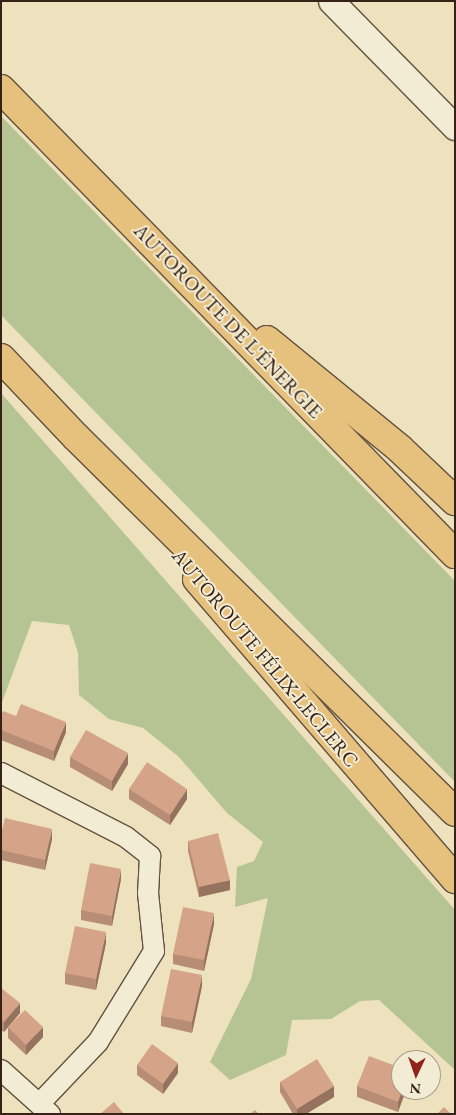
<!DOCTYPE html>
<html>
<head>
<meta charset="utf-8">
<style>
	body { margin:0 }
	#map { position:relative; width:456px; height:1115px; overflow:hidden; background:#ede2bd; font-family:"EB Garamond",serif }
	div>[style] { position:absolute }
	.green>* { inset:0; background:#b6c493 }
	.roads { filter:drop-shadow(1px 0 #645240) drop-shadow(-1px 0 #645240) drop-shadow(0 1px #645240) drop-shadow(0 -1px #645240) }
	.minor>* { height:20px; margin:-10px; padding:0 10px; transform-origin:10px; border-radius:10px; background:#f3ecd4 }
	.tertiary>* { height:25px; margin:-12.5px; padding:0 12.5px; transform-origin:12.5px; border-radius:12.5px; background:#f3ecd4 }
	.motorway>* { height:28px; margin:-14px; padding:0 14px; transform-origin:14px; border-radius:14px; background:#e6c17e }
	.wall>* { inset:0; background:#b78d75 }
	.shaded-wall>* { inset:0; background:#95735f }
	.building>* { inset:0; background:#d5a488 }
	span { translate:-50% -50%; white-space:nowrap; text-align:center; line-height:1.15; -webkit-text-stroke:4px #f3ecd4; paint-order:stroke }
	.street-label { font-size:20px; color:#362216 }
	.frame { position:absolute; inset:0; border:2px solid #362216; pointer-events:none }
	.north { position:absolute; left:391px; top:1050px; width:50px; height:50px; box-sizing:border-box; background:#f3ecd4; border:1px solid #a79b88; border-radius:50%; rotate:183deg; font-size:14px; font-weight:700; line-height:20px; text-align:center; color:#362216 }
	.north::after { content:''; display:block; margin:auto; width:18px; height:22px; background:#8f2418; clip-path:polygon(50% 0,100% 100%,50% 72%,0 100%) }
</style>
</head>
<body>
<div id="map">
	<div class="green">
		<div style="clip-path:polygon(1px 116px,455px 581px,455px 782px,1px 315px)"></div>
		<div style="clip-path:polygon(1px 393px,455px 910px,455px 1070px,379px 1000px,360px 1001px,331px 1019px,292px 1020px,286px 1055px,230px 1080px,210px 1062px,251px 979px,268px 898px,235px 907px,237px 867px,254px 861px,263px 842px,227px 813px,179px 757px,143px 728px,109px 719px,79px 695px,78px 653px,69px 625px,32px 621px,1px 705px)"></div>
	</div>
	<div class="roads">
		<div class="minor">
			<div style="left:1px;top:773px;width:140px;rotate:27.1deg"></div>
			<div style="left:126px;top:837px;width:31px;rotate:38deg"></div>
			<div style="left:150px;top:856px;width:37px;rotate:93deg"></div>
			<div style="left:148px;top:893px;width:58px;rotate:84.1deg"></div>
			<div style="left:154px;top:951px;width:107px;rotate:121.6deg"></div>
			<div style="left:98px;top:1042px;width:83px;rotate:133.5deg"></div>
			<div style="left:1px;top:1070px;width:66px;rotate:41.9deg"></div>
		</div>
		<div class="tertiary">
			<div style="left:331px;top:1px;width:177px;rotate:45.5deg"></div>
		</div>
		<div class="motorway">
			<div style="left:1px;top:89px;width:650px;rotate:45.69deg"></div>
			<div style="left:267px;top:340px;width:172px;rotate:39.3deg"></div>
			<div style="left:400px;top:449px;width:76px;rotate:43.4deg"></div>
			<div style="left:1px;top:358px;width:109px;rotate:46.5deg"></div>
			<div style="left:76px;top:437px;width:533px;rotate:44.7deg"></div>
			<div style="left:197px;top:579px;width:396px;rotate:49.3deg"></div>
		</div>
	</div>
	<div class="wall">
		<div style="clip-path:polygon(1px 715px,16px 716px,66px 732px,54px 761px,1px 740px)"></div>
		<div style="clip-path:polygon(70px 757px,128px 764px,112px 791px,70px 767px)"></div>
		<div style="clip-path:polygon(129px 789px,187px 799px,170px 825px,129px 799px)"></div>
		<div style="clip-path:polygon(1px 834px,52px 839px,45px 870px,1px 860px)"></div>
		<div style="clip-path:polygon(188px 841px,230px 890px,199px 897px,188px 851px)"></div>
		<div style="clip-path:polygon(121px 879px,112px 926px,81px 920px,81px 910px)"></div>
		<div style="clip-path:polygon(214px 924px,204px 971px,173px 964px,173px 954px)"></div>
		<div style="clip-path:polygon(106px 943px,96px 990px,65px 984px,65px 973px)"></div>
		<div style="clip-path:polygon(202px 986px,192px 1033px,161px 1026px,161px 1016px)"></div>
		<div style="clip-path:polygon(1px 988px,20px 1013px,8px 1027px,43px 1037px,26px 1055px,8px 1038px,8px 1027px,4px 1032px,1px 1030px)"></div>
		<div style="clip-path:polygon(137px 1065px,178px 1073px,163px 1094px,137px 1075px)"></div>
		<div style="clip-path:polygon(280px 1082px,334px 1097px,306px 1114px,293px 1114px,280px 1092px)"></div>
		<div style="clip-path:polygon(357px 1086px,401px 1090px,406px 1090px,398px 1112px,357px 1097px)"></div>
	</div>
	<div class="shaded-wall">
		<div style="clip-path:polygon(66px 722px,66px 732px,54px 761px,54px 751px)"></div>
		<div style="clip-path:polygon(128px 753px,128px 764px,112px 791px,112px 781px)"></div>
		<div style="clip-path:polygon(187px 789px,187px 799px,170px 825px,170px 815px)"></div>
		<div style="clip-path:polygon(52px 829px,52px 839px,45px 870px,45px 860px)"></div>
		<div style="clip-path:polygon(121px 869px,121px 879px,112px 926px,112px 916px)"></div>
		<div style="clip-path:polygon(230px 880px,230px 890px,199px 897px,199px 887px)"></div>
		<div style="clip-path:polygon(214px 913px,214px 924px,204px 971px,204px 960px)"></div>
		<div style="clip-path:polygon(106px 932px,106px 943px,96px 990px,96px 979px)"></div>
		<div style="clip-path:polygon(202px 975px,202px 986px,192px 1033px,192px 1022px)"></div>
		<div style="clip-path:polygon(20px 1003px,20px 1013px,4px 1032px,4px 1022px)"></div>
		<div style="clip-path:polygon(43px 1027px,43px 1037px,26px 1055px,26px 1045px)"></div>
		<div style="clip-path:polygon(178px 1063px,178px 1073px,163px 1094px,163px 1084px)"></div>
		<div style="clip-path:polygon(334px 1086px,334px 1097px,306px 1114px,297px 1114px,297px 1109px)"></div>
		<div style="clip-path:polygon(402px 1090px,406px 1090px,398px 1112px,398px 1102px)"></div>
	</div>
	<div class="building">
		<div style="clip-path:polygon(21px 704px,66px 722px,54px 751px,1px 730px,1px 715px,3px 711px,16px 716px)"></div>
		<div style="clip-path:polygon(86px 730px,128px 753px,112px 781px,70px 757px)"></div>
		<div style="clip-path:polygon(147px 762px,187px 789px,170px 815px,129px 789px)"></div>
		<div style="clip-path:polygon(5px 818px,52px 829px,45px 860px,1px 850px,1px 834px)"></div>
		<div style="clip-path:polygon(218px 833px,230px 880px,199px 887px,188px 841px)"></div>
		<div style="clip-path:polygon(90px 863px,121px 869px,112px 916px,81px 910px)"></div>
		<div style="clip-path:polygon(183px 907px,214px 913px,204px 960px,173px 954px)"></div>
		<div style="clip-path:polygon(75px 926px,106px 932px,96px 979px,65px 973px)"></div>
		<div style="clip-path:polygon(171px 969px,202px 975px,192px 1022px,161px 1016px)"></div>
		<div style="clip-path:polygon(1px 988px,20px 1003px,4px 1022px,1px 1019px)"></div>
		<div style="clip-path:polygon(25px 1010px,43px 1027px,26px 1045px,8px 1027px)"></div>
		<div style="clip-path:polygon(152px 1044px,178px 1063px,163px 1084px,137px 1065px)"></div>
		<div style="clip-path:polygon(369px 1056px,401px 1068px,401px 1090px,402px 1090px,398px 1102px,357px 1086px)"></div>
		<div style="clip-path:polygon(317px 1059px,334px 1086px,297px 1109px,280px 1082px)"></div>
		<div style="clip-path:polygon(114px 1102px,124px 1114px,100px 1114px)"></div>
		<div style="clip-path:polygon(444px 1107px,451px 1114px,437px 1114px)"></div>
		<div style="clip-path:polygon(255px 1110px,259px 1114px,250px 1114px)"></div>
	</div>
	<div class="street-label">
		<span style="left:228px;top:321px;rotate:46deg">AUTOROUTE DE L'ÉNERGIE</span>
		<span style="left:265px;top:658px;rotate:50deg">AUTOROUTE FÉLIX-LECLERC</span>
	</div>
	<div class="frame"></div>
	<div class="north">N</div>
</div>
</body>
</html>
